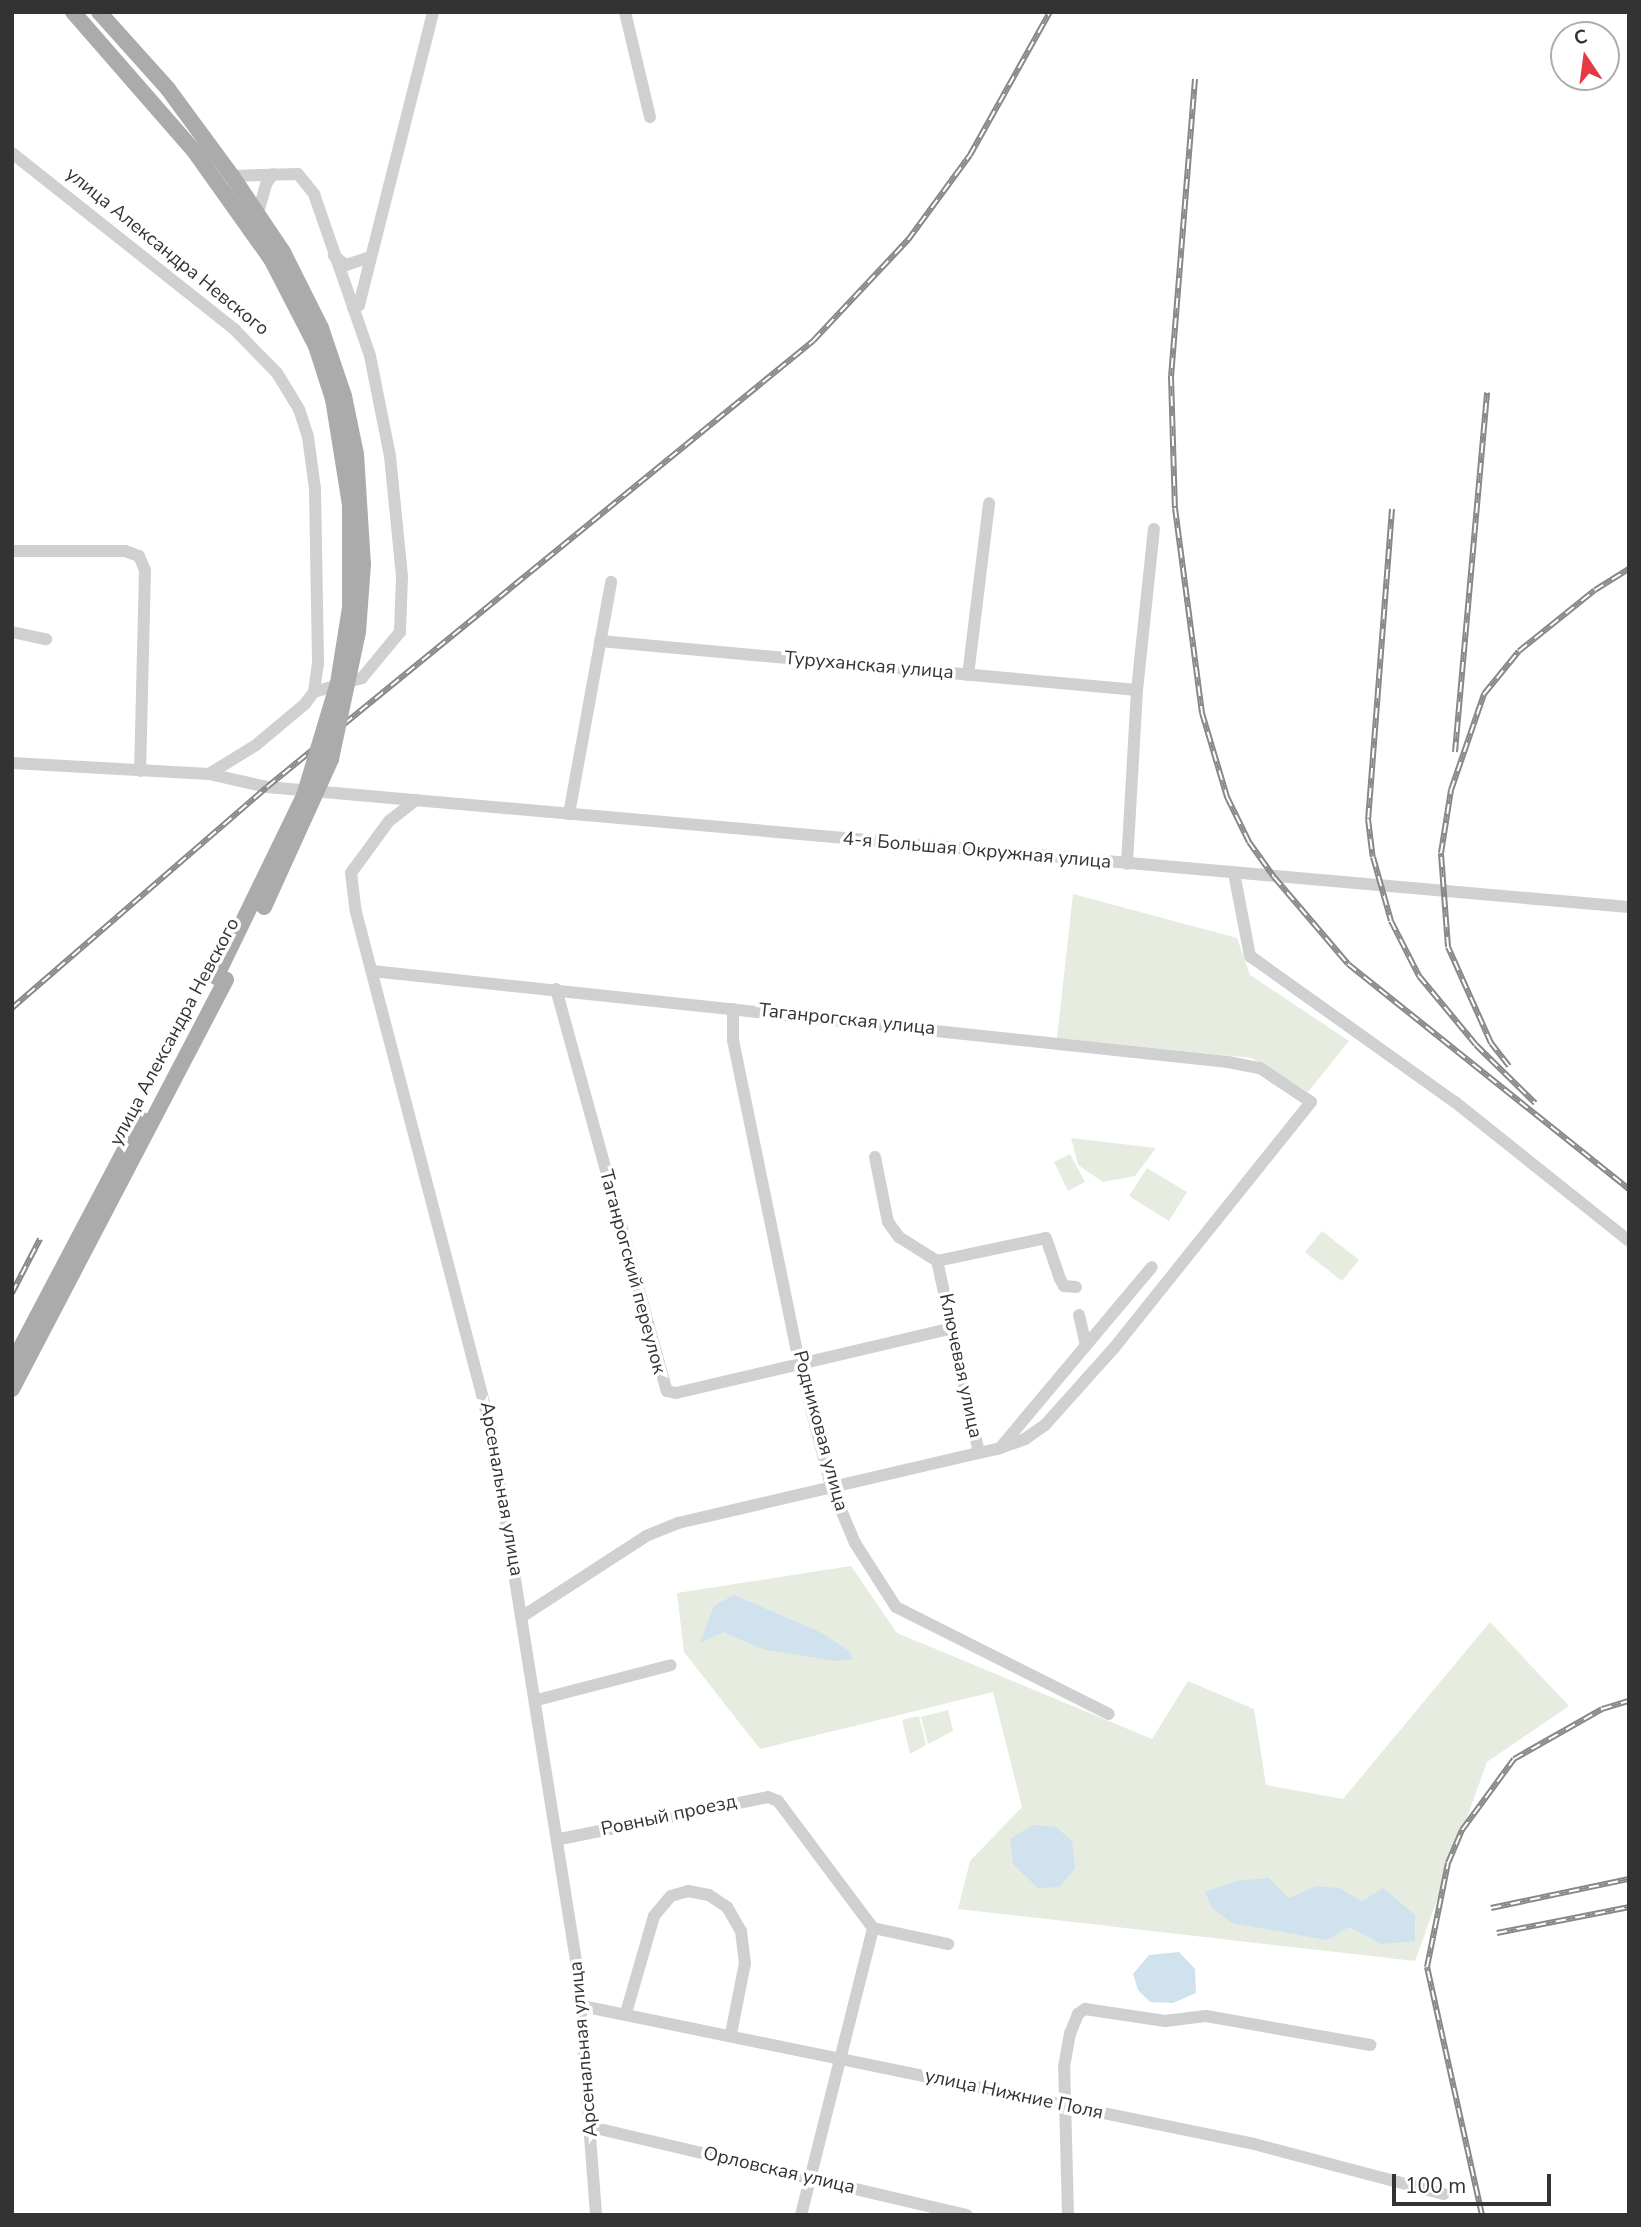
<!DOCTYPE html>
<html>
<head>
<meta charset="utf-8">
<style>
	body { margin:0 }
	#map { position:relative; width:1641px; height:2227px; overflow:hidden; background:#fff; font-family:"Nunito Sans",sans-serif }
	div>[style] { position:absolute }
	.green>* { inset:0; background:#e6ecdf }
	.water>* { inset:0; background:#cfe2ee }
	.minor>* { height:12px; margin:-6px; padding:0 6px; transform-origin:6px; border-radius:6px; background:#d0d0d0 }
	.major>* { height:16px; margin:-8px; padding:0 8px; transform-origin:8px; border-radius:8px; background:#ababab }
	.rail>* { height:6px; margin-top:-3px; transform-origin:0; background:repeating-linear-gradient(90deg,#fff 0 10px,#888 0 20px); box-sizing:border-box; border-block:2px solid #888 }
	.major-bridge>* { height:16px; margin:-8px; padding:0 8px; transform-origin:8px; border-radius:8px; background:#ababab }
	span { translate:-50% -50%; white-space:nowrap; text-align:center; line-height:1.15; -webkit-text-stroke:7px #fff; paint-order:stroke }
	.street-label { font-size:19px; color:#333 }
	.frame { position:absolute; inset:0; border:14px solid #333; pointer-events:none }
	.north { position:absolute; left:1550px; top:21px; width:70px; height:70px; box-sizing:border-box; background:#fff; border:2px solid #adadad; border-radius:50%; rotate:347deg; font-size:19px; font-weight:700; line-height:28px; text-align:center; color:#333 }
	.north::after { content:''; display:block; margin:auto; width:24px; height:32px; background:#e63946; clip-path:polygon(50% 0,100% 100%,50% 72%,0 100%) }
	.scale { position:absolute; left:1392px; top:2174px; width:159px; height:32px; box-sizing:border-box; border:4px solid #333; border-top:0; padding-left:9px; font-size:21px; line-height:24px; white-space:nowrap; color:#333; -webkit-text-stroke:5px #fff; paint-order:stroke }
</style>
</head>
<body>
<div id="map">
	<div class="green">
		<div style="clip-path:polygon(1073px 894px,1237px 938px,1250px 975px,1349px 1041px,1308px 1092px,1252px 1058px,1057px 1038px)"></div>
		<div style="clip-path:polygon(1071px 1138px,1156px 1148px,1135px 1176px,1103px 1182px,1078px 1165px)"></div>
		<div style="clip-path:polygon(1070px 1154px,1085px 1182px,1068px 1191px,1054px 1162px)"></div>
		<div style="clip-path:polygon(1147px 1168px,1187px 1192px,1169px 1221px,1129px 1196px)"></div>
		<div style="clip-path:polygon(1322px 1231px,1359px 1260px,1342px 1281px,1305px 1252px)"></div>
		<div style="clip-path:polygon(851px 1566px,897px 1633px,1152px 1739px,1188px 1681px,1254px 1709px,1266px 1785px,1343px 1799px,1490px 1622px,1569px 1706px,1487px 1762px,1415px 1961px,958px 1909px,970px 1861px,1022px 1807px,993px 1692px,760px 1749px,684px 1652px,677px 1593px)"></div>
		<div style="clip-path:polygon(948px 1710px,953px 1731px,928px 1744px,921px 1717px)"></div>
		<div style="clip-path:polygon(919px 1716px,926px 1745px,910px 1754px,902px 1720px)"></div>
	</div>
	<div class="water">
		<div style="clip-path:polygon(734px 1595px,822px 1633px,849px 1651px,853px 1659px,837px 1661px,765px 1650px,723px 1632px,700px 1643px,714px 1606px)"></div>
		<div style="clip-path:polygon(1033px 1825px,1056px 1827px,1072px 1841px,1075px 1868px,1060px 1887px,1038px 1888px,1013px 1864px,1010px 1839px)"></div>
		<div style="clip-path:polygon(1269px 1878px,1289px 1898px,1316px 1886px,1339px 1888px,1362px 1901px,1383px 1888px,1415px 1915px,1415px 1941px,1381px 1944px,1349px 1927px,1327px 1940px,1232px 1923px,1212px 1908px,1205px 1892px,1235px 1881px)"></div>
		<div style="clip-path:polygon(1179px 1952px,1195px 1969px,1196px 1993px,1173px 2003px,1150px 2002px,1138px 1990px,1133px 1974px,1149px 1955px)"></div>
	</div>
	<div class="minor">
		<div style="left:625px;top:12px;width:108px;rotate:76.6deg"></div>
		<div style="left:12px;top:153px;width:285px;rotate:38.4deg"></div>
		<div style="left:235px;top:330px;width:60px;rotate:45.7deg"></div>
		<div style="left:277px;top:373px;width:42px;rotate:58.6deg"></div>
		<div style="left:299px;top:409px;width:29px;rotate:72deg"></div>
		<div style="left:308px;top:437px;width:52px;rotate:82.3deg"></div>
		<div style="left:315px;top:489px;width:174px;rotate:89deg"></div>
		<div style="left:318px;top:663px;width:29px;rotate:98deg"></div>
		<div style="left:314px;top:692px;width:15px;rotate:127deg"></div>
		<div style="left:305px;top:704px;width:64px;rotate:140.1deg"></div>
		<div style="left:256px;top:745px;width:55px;rotate:148.3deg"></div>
		<div style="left:209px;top:774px;width:197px;rotate:-176.8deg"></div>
		<div style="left:232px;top:176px;width:66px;rotate:-1.7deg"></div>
		<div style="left:298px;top:174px;width:26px;rotate:51deg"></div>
		<div style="left:314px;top:194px;width:171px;rotate:70.9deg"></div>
		<div style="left:370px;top:356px;width:102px;rotate:78.7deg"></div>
		<div style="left:390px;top:456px;width:122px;rotate:84.3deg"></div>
		<div style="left:402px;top:577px;width:55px;rotate:92.1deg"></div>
		<div style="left:400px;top:632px;width:60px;rotate:129.6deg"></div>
		<div style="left:362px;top:678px;width:50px;rotate:163.7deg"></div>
		<div style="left:257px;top:216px;width:33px;rotate:-74deg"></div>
		<div style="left:266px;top:184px;width:12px;rotate:-55deg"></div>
		<div style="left:334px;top:256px;width:15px;rotate:37deg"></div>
		<div style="left:346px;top:265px;width:25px;rotate:-18deg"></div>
		<div style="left:353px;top:308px;width:7px;rotate:-27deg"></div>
		<div style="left:359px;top:305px;width:302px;rotate:-75.8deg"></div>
		<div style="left:12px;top:551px;width:113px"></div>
		<div style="left:125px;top:551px;width:15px;rotate:20deg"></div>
		<div style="left:139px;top:556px;width:15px;rotate:67deg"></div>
		<div style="left:145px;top:570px;width:201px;rotate:91.4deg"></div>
		<div style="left:12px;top:632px;width:35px;rotate:12deg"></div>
		<div style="left:600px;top:641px;width:539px;rotate:5.21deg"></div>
		<div style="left:1137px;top:690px;width:174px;rotate:93.3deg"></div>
		<div style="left:968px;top:675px;width:173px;rotate:-83deg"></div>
		<div style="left:1137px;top:690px;width:162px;rotate:-84deg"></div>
		<div style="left:209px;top:774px;width:59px;rotate:12.6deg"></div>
		<div style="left:267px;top:787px;width:1367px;rotate:5.04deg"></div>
		<div style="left:416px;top:800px;width:34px;rotate:142deg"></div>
		<div style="left:389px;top:821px;width:64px;rotate:126.2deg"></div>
		<div style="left:351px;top:873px;width:39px;rotate:83deg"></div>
		<div style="left:356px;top:912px;width:534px;rotate:75.37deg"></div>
		<div style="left:491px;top:1429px;width:545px;rotate:80.92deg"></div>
		<div style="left:577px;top:1967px;width:249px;rotate:85.6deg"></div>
		<div style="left:569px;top:814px;width:236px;rotate:-79.7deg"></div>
		<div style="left:1234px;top:873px;width:85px;rotate:79.1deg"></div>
		<div style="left:1250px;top:956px;width:252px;rotate:35.5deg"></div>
		<div style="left:1455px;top:1102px;width:223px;rotate:38.6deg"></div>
		<div style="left:372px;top:971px;width:861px;rotate:6.07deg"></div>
		<div style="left:1228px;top:1062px;width:33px;rotate:11deg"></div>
		<div style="left:1260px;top:1068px;width:61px;rotate:33.7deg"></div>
		<div style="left:1311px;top:1102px;width:317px;rotate:128.7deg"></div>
		<div style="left:1113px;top:1349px;width:102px;rotate:131.8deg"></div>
		<div style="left:1045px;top:1425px;width:24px;rotate:145deg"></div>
		<div style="left:1025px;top:1439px;width:27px;rotate:160deg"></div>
		<div style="left:556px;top:989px;width:417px;rotate:74.6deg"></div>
		<div style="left:667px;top:1391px;width:9px;rotate:13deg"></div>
		<div style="left:676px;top:1393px;width:285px;rotate:-13.2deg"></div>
		<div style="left:733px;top:1009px;width:31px;rotate:90deg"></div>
		<div style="left:733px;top:1040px;width:333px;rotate:78.4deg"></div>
		<div style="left:800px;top:1366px;width:124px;rotate:75.5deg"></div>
		<div style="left:831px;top:1486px;width:62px;rotate:67.2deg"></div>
		<div style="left:855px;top:1543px;width:76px;rotate:57.4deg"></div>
		<div style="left:896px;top:1607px;width:238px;rotate:26.7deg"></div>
		<div style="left:875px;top:1157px;width:66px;rotate:78.7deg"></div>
		<div style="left:888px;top:1222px;width:19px;rotate:54deg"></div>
		<div style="left:899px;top:1237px;width:45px;rotate:32.3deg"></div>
		<div style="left:1079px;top:1315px;width:31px;rotate:77deg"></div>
		<div style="left:979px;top:1453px;width:22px;rotate:-13deg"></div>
		<div style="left:1000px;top:1448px;width:236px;rotate:-50deg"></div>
		<div style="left:523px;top:1616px;width:147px;rotate:-33deg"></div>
		<div style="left:646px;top:1536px;width:35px;rotate:-22deg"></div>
		<div style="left:678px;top:1523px;width:309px;rotate:-13.1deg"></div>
		<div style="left:979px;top:1453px;width:197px;rotate:-102.3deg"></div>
		<div style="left:937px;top:1261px;width:111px;rotate:-11.9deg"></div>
		<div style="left:1046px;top:1238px;width:43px;rotate:71.1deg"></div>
		<div style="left:1060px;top:1279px;width:8px;rotate:60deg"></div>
		<div style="left:1064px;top:1286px;width:12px;rotate:5deg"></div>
		<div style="left:537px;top:1700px;width:138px;rotate:-14.6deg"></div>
		<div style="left:560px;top:1839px;width:212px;rotate:-11.4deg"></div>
		<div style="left:768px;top:1797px;width:11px;rotate:22deg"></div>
		<div style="left:778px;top:1801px;width:159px;rotate:53.2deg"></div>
		<div style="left:873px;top:1928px;width:77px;rotate:12deg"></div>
		<div style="left:582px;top:2006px;width:686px;rotate:11.6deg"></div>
		<div style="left:1254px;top:2144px;width:196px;rotate:14.8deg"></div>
		<div style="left:626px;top:2013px;width:101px;rotate:-73.9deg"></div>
		<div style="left:654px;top:1916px;width:26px;rotate:-50deg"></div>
		<div style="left:671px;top:1896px;width:18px;rotate:-16deg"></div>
		<div style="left:688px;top:1891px;width:21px;rotate:11deg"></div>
		<div style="left:709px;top:1895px;width:22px;rotate:34deg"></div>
		<div style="left:727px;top:1907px;width:28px;rotate:60deg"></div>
		<div style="left:741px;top:1931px;width:32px;rotate:83deg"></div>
		<div style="left:745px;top:1963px;width:72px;rotate:101.2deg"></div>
		<div style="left:591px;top:2127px;width:386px;rotate:13.2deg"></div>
		<div style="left:801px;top:2215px;width:296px;rotate:-75.9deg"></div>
		<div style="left:1068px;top:2215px;width:148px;rotate:-91.5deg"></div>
		<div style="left:1064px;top:2067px;width:34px;rotate:-80deg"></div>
		<div style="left:1070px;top:2034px;width:22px;rotate:-68deg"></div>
		<div style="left:1078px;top:2014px;width:9px;rotate:-36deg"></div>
		<div style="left:1085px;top:2009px;width:81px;rotate:8.5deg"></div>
		<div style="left:1165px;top:2021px;width:41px;rotate:-7deg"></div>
		<div style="left:1206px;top:2016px;width:167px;rotate:10deg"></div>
	</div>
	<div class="major">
		<div style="left:73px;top:12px;width:186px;rotate:48.9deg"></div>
		<div style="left:195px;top:152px;width:131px;rotate:54.6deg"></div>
		<div style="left:99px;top:12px;width:103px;rotate:48.1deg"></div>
		<div style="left:168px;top:89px;width:108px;rotate:53.7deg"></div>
		<div style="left:232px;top:176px;width:92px;rotate:56.1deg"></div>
		<div style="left:283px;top:252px;width:85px;rotate:63.4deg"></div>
		<div style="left:321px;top:328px;width:72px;rotate:71.3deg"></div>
		<div style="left:344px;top:396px;width:59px;rotate:78.3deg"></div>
		<div style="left:356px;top:454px;width:110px;rotate:86.4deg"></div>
		<div style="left:363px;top:564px;width:68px;rotate:94.2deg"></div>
		<div style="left:12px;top:1364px;width:277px;rotate:-62.2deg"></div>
		<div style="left:12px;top:1389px;width:462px;rotate:-62.4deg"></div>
	</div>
	<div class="rail">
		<div style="left:1195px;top:79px;width:298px;rotate:94.6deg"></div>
		<div style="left:1171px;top:376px;width:132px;rotate:88.3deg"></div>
		<div style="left:1175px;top:508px;width:207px;rotate:82.5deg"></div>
		<div style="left:1202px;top:713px;width:88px;rotate:73.4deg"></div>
		<div style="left:1227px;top:797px;width:50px;rotate:63.9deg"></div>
		<div style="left:1249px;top:842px;width:43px;rotate:54.5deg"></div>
		<div style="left:1274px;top:877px;width:114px;rotate:49.6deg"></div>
		<div style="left:1348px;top:964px;width:360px;rotate:38.7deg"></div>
		<div style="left:1392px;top:509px;width:311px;rotate:94.4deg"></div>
		<div style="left:1368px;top:819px;width:38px;rotate:83deg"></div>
		<div style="left:1373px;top:857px;width:66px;rotate:74.3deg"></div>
		<div style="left:1391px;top:921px;width:62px;rotate:63deg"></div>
		<div style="left:1419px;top:976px;width:89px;rotate:50.4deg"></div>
		<div style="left:1476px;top:1045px;width:83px;rotate:44.5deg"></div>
		<div style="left:1455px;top:752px;width:361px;rotate:-84.9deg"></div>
		<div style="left:12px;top:1008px;width:337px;rotate:-40.9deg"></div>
		<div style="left:267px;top:787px;width:705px;rotate:-39.24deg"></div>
		<div style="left:813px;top:341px;width:139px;rotate:-46.8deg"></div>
		<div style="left:908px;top:240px;width:105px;rotate:-53.9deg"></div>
		<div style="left:970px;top:155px;width:164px;rotate:-60.8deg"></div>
		<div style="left:1509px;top:1066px;width:29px;rotate:-128deg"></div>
		<div style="left:1491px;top:1043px;width:105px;rotate:-114.1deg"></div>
		<div style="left:1448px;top:947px;width:94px;rotate:-94.3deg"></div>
		<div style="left:1441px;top:853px;width:64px;rotate:-81deg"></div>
		<div style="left:1451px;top:790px;width:102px;rotate:-71deg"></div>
		<div style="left:1484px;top:694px;width:55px;rotate:-50.9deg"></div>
		<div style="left:1519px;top:651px;width:97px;rotate:-38.8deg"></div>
		<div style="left:1595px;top:590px;width:40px;rotate:-32deg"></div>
		<div style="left:12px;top:1293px;width:61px;rotate:-62.6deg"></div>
		<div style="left:1491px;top:1908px;width:141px;rotate:-11.9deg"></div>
		<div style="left:1497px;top:1933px;width:135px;rotate:-11.1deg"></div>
		<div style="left:1482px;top:2215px;width:254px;rotate:-102.5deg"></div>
		<div style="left:1427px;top:1967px;width:106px;rotate:-78.6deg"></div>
		<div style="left:1448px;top:1863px;width:36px;rotate:-67deg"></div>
		<div style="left:1462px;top:1830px;width:88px;rotate:-53.8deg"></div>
		<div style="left:1514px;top:1759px;width:101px;rotate:-29.6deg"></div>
		<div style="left:1602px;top:1709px;width:28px;rotate:-17deg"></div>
	</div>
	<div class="major-bridge">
		<div style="left:264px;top:907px;width:162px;rotate:-65.6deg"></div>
		<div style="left:331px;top:759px;width:130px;rotate:-78deg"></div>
		<div style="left:216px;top:977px;width:201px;rotate:-64.1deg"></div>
		<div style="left:304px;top:796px;width:118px;rotate:-73.3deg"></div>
		<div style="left:338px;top:683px;width:77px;rotate:-81deg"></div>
		<div style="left:350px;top:607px;width:102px;rotate:-90deg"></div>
		<div style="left:350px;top:505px;width:107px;rotate:-99.1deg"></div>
		<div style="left:333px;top:399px;width:56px;rotate:-107.8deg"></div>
		<div style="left:316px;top:346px;width:98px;rotate:-117.3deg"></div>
	</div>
	<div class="street-label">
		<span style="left:167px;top:252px;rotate:39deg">улица Александра Невского</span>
		<span style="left:869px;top:666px;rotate:5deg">Туруханская улица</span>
		<span style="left:977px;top:851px;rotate:5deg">4-я Большая Окружная улица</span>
		<span style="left:847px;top:1020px;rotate:6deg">Таганрогская улица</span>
		<span style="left:175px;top:1032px;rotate:-62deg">улица Александра Невского</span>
		<span style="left:632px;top:1272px;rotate:75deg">Таганрогский переулок</span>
		<span style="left:960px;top:1366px;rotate:78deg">Ключевая улица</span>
		<span style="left:820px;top:1431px;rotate:75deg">Родниковая улица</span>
		<span style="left:501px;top:1489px;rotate:80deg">Арсенальная улица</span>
		<span style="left:669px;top:1816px;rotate:-12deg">Ровный проезд</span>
		<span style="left:584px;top:2049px;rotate:-95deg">Арсенальная улица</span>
		<span style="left:1014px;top:2095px;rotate:12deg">улица Нижние Поля</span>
		<span style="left:779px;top:2171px;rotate:13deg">Орловская улица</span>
	</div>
	<div class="frame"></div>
	<div class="north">С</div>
	<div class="scale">100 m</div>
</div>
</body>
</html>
